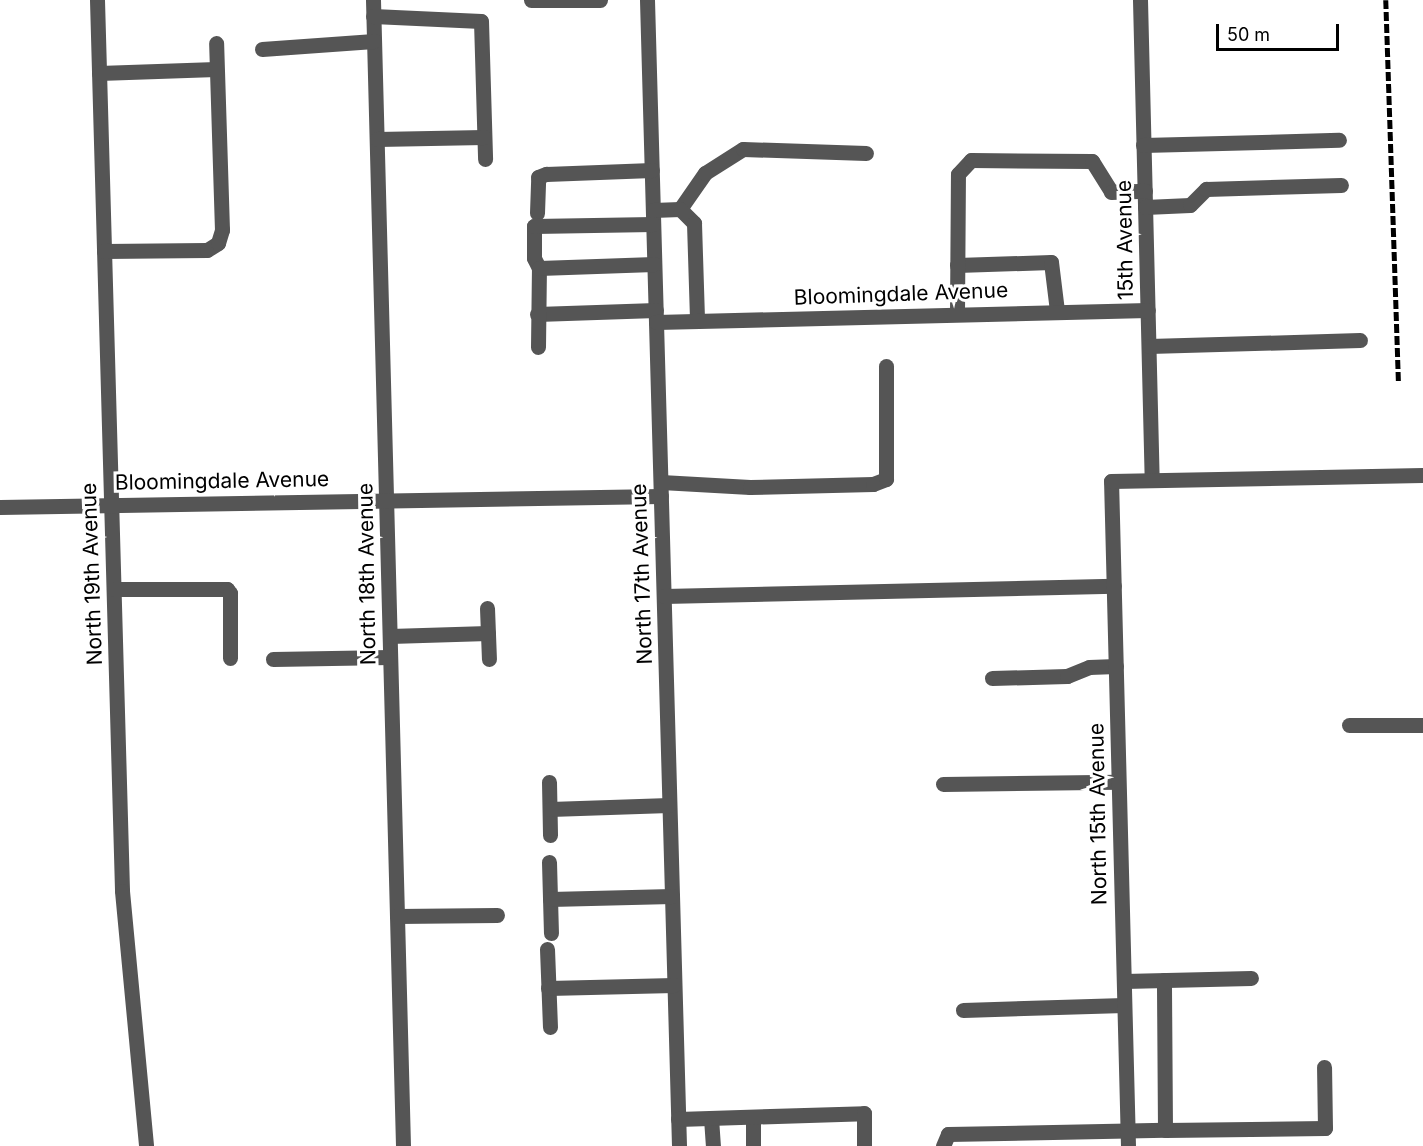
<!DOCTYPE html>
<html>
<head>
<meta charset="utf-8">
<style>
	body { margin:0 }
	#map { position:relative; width:1423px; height:1146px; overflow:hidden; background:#fff; font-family:Inter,sans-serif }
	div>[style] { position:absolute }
	.minor>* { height:15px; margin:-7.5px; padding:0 7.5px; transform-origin:7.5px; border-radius:7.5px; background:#555 }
	.rail>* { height:4.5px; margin-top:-2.25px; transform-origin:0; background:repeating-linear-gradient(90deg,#000 0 9px,transparent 0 12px) }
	span { translate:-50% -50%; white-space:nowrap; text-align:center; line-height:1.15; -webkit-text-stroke:6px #fff; paint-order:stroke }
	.street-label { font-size:21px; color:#000 }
	.scale { position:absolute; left:1216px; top:24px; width:123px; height:27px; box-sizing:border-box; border:3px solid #000; border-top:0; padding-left:8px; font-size:18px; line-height:21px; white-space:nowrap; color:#000; -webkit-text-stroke:4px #fff; paint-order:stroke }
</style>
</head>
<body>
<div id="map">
	<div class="minor">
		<div style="left:97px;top:0;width:891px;rotate:88.39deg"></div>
		<div style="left:122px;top:891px;width:256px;rotate:84.6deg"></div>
		<div style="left:373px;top:0;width:1146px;rotate:88.5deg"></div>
		<div style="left:531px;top:0;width:69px"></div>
		<div style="left:647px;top:0;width:1146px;rotate:88.4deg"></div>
		<div style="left:1140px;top:0;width:480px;rotate:88.6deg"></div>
		<div style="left:373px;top:16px;width:108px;rotate:2.7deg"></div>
		<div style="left:481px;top:21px;width:138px;rotate:88.3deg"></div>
		<div style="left:262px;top:49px;width:112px;rotate:-4.1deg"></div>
		<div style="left:99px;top:73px;width:117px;rotate:-2deg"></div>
		<div style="left:377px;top:139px;width:107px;rotate:-1.1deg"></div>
		<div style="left:1143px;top:145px;width:196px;rotate:-1.5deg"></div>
		<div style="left:1145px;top:207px;width:45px;rotate:-2.5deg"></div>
		<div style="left:1190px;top:205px;width:23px;rotate:-45deg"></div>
		<div style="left:1206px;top:189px;width:135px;rotate:-1.7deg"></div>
		<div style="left:680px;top:209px;width:44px;rotate:-55.2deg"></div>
		<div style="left:705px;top:173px;width:45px;rotate:-32.3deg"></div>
		<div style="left:743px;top:149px;width:123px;rotate:1.9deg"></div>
		<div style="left:653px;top:210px;width:27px;rotate:-2deg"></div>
		<div style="left:680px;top:209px;width:20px;rotate:45deg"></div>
		<div style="left:694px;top:223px;width:98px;rotate:88.2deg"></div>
		<div style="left:537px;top:213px;width:36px;rotate:-88deg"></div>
		<div style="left:538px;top:177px;width:9px;rotate:-21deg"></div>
		<div style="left:546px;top:174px;width:106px;rotate:-2.2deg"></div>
		<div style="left:104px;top:251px;width:103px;rotate:-0.6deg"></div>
		<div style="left:207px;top:250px;width:13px;rotate:-32deg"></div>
		<div style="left:218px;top:243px;width:14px;rotate:-73deg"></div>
		<div style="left:222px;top:230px;width:187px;rotate:-91.8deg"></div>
		<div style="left:957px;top:265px;width:94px;rotate:-1.8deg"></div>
		<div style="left:1051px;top:262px;width:49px;rotate:83deg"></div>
		<div style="left:539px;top:268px;width:11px;rotate:-117deg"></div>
		<div style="left:534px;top:258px;width:32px;rotate:-90deg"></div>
		<div style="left:534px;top:226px;width:119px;rotate:-1deg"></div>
		<div style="left:957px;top:313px;width:139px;rotate:-89.6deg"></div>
		<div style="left:958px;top:174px;width:19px;rotate:-47deg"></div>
		<div style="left:971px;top:160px;width:121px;rotate:0.5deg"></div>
		<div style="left:1092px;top:161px;width:36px;rotate:58deg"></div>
		<div style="left:1111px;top:192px;width:34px;rotate:-2deg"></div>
		<div style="left:537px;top:314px;width:119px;rotate:-1.9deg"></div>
		<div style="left:656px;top:322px;width:492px;rotate:-1.4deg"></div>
		<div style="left:1149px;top:346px;width:211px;rotate:-1.6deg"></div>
		<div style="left:538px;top:347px;width:79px;rotate:-89.3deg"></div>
		<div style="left:539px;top:268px;width:115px;rotate:-2deg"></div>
		<div style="left:661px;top:482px;width:89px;rotate:3.2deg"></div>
		<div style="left:750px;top:487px;width:123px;rotate:-1.4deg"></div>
		<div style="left:873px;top:484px;width:14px;rotate:-21deg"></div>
		<div style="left:886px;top:479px;width:113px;rotate:-90deg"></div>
		<div style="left:0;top:507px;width:661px;rotate:-0.95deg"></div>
		<div style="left:114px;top:589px;width:113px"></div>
		<div style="left:227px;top:589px;width:5px;rotate:53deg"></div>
		<div style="left:230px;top:593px;width:65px;rotate:90deg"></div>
		<div style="left:664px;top:596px;width:450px;rotate:-1.3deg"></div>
		<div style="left:487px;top:608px;width:51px;rotate:87.8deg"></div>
		<div style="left:390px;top:636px;width:98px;rotate:-1.8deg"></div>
		<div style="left:273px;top:659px;width:117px;rotate:-1deg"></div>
		<div style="left:992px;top:678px;width:75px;rotate:-1.5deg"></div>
		<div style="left:1067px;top:676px;width:24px;rotate:-22deg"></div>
		<div style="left:1089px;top:667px;width:27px;rotate:-2deg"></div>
		<div style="left:1349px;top:725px;width:74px"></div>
		<div style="left:549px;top:782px;width:53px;rotate:88.9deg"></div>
		<div style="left:943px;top:784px;width:175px;rotate:-0.7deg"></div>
		<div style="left:550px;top:809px;width:119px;rotate:-1.9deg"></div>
		<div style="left:549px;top:862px;width:71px;rotate:88.4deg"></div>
		<div style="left:550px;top:899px;width:122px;rotate:-1.4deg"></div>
		<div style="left:397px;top:916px;width:100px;rotate:-0.6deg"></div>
		<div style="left:547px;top:949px;width:78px;rotate:87.8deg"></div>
		<div style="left:1124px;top:981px;width:127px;rotate:-1.4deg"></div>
		<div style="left:548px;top:988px;width:126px;rotate:-1.4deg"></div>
		<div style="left:963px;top:1010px;width:161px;rotate:-1.8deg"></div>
		<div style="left:753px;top:1117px;width:29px;rotate:90deg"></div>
		<div style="left:711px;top:1118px;width:28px;rotate:86deg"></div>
		<div style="left:678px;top:1119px;width:186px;rotate:-1.8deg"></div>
		<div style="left:864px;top:1113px;width:33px;rotate:90deg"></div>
		<div style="left:1165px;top:1130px;width:160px;rotate:-0.7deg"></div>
		<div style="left:1325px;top:1128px;width:61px;rotate:-90.9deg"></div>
		<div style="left:943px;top:1146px;width:13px;rotate:-67deg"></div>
		<div style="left:948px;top:1134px;width:217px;rotate:-1.1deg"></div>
		<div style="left:1165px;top:1130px;width:150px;rotate:-90.4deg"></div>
		<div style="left:1128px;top:1146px;width:665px;rotate:-91.46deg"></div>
		<div style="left:1111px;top:481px;width:312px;rotate:-1.1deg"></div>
	</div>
	<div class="rail">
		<div style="left:1386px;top:0;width:382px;rotate:88.1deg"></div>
	</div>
	<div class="street-label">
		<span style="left:1125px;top:240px;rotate:-91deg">15th Avenue</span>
		<span style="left:901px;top:294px;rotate:-2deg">Bloomingdale Avenue</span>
		<span style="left:222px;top:481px;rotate:-1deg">Bloomingdale Avenue</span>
		<span style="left:92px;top:574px;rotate:-92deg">North 19th Avenue</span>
		<span style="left:367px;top:574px;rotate:-91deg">North 18th Avenue</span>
		<span style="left:642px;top:574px;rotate:-92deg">North 17th Avenue</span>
		<span style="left:1098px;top:814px;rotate:-91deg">North 15th Avenue</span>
	</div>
	<div class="scale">50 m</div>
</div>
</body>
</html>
